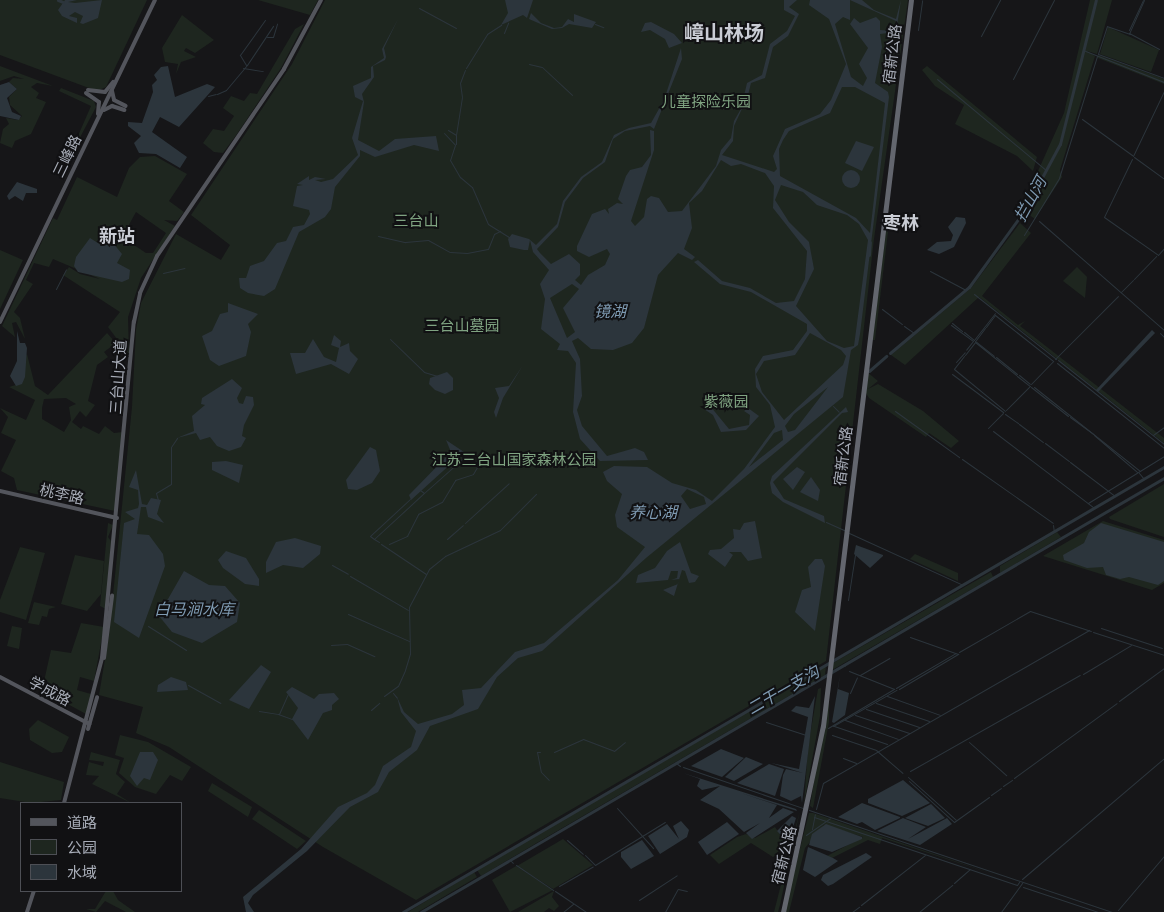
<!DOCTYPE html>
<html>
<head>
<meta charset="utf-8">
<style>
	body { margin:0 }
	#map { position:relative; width:1164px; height:912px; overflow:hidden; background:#161618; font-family:"Archivo Narrow","Noto Sans SC",sans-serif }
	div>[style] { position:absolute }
	.green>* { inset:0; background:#1e261f }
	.water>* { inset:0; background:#2c353c }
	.round { border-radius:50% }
	.stream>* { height:1px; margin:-0.5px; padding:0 0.5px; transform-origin:0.5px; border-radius:0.5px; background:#2c353c }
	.canal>* { height:2.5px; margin:-1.25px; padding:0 1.25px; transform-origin:1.25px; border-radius:1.25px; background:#2c353c }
	.river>* { height:3px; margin:-1.5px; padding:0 1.5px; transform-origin:1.5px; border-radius:1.5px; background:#2c353c }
	.major>* { height:4px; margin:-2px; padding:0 2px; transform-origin:2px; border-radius:2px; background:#53555c }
	.highway>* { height:5px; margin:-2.5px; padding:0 2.5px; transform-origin:2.5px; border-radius:2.5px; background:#63666e }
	span { translate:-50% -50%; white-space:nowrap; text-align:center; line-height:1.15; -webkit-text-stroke:4px #111113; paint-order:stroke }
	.street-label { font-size:15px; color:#a8adb8 }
	.park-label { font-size:15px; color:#7fa381 }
	.water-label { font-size:16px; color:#7f9bb3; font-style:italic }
	.quarter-label { font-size:18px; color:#c9ccd4; font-weight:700 }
	.district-label { font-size:20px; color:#c9ccd4; font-weight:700 }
	.legend { position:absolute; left:20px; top:802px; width:162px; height:90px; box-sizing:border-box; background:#111113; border:1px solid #4d4f55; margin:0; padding:6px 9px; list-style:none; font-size:15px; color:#a8adb8 }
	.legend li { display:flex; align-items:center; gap:10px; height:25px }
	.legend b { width:25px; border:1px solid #4d4f55 }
</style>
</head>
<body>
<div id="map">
	<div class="green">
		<div style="clip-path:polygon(0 0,147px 0,106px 87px,97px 91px,0 55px)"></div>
		<div style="clip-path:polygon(258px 0,318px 0,310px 15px)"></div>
		<div style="clip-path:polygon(325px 0,908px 0,874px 239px,826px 661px,416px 900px,323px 847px,169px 747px,136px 733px,143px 707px,99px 695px,109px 635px,132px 407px,136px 330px,141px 303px,176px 234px,221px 260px,230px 245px,191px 215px,292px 64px)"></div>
		<div style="clip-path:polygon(1090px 0,1112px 0,1097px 54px,1087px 51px,1095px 56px,1060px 170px,1062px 177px,1035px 219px,1021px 209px,1064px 113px)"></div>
		<div style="clip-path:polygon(182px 15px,214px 40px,195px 53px,186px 48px,184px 51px,196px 57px,181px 62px,176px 74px,178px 64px,165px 62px,162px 48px)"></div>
		<div style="clip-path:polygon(304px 24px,281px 68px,237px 134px,223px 153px,214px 152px,203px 143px,213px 129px,224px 131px,234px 116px,223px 108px,231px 96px,244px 101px,250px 93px,257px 94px,295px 29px)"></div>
		<div style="clip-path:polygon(1108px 27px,1159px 50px,1151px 72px,1100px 54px)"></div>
		<div style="clip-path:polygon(1098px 55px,1164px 79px,1164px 84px,1098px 58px)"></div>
		<div style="clip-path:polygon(0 66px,53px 86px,37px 83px,31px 87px,39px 93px,36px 98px,46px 102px,31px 134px,15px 141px,12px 148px,0 143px,3px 129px,9px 124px,6px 118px,18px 120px,22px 116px,10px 105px,9px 97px,17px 89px,9px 82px,13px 78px,24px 79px,14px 76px,0 81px)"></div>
		<div style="clip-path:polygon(927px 66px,1037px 157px,1033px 171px,1017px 156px,955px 124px,964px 105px,935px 86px,922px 70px)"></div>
		<div style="clip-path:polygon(61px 88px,94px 101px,96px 107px,64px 168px,91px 106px,59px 91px)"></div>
		<div style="clip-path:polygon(evenodd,155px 156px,187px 174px,169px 201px,184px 212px,177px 221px,164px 220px,175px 226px,141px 278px,128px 317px,129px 355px,108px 327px,120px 312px,63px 275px,69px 267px,80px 274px,100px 279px,53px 259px,49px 267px,34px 263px,26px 280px,33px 284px,14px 312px,20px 318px,25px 339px,16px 322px,12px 323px,15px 337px,2px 326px,53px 218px,57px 220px,77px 177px,117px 197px,129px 168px,140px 157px,155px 156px,136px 212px,166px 233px,153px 253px,146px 253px,128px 241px,131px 237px,125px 232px,136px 212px)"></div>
		<div style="clip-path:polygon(1020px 223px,1031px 233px,982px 296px,1018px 325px,1025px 321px,1020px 326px,1164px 438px,1164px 443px,979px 297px,905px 365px,891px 355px,971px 288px)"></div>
		<div style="clip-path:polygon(886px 231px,888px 232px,875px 340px,872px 340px)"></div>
		<div style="clip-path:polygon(0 250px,23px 260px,0 309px)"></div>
		<div style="clip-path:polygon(1077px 267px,1087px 277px,1085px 298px,1063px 281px)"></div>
		<div style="clip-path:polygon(evenodd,107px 333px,116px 343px,104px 352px,108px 357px,97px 365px,88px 401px,95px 405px,86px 417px,80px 411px,72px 422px,81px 429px,83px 426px,99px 434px,105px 426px,114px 433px,123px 432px,115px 511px,17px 490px,14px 478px,1px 471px,16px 440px,1px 433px,8px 417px,0 408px,26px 420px,35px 400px,9px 387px,22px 383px,25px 357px,27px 354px,35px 386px,48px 395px,107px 333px,66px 398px,76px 404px,69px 407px,71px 420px,64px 432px,42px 419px,42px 408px,44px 399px,66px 398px)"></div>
		<div style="clip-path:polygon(867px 372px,878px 381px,868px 389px,878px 384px,923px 411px,959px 441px,951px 448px,929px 433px,926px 437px,869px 398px,866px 393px)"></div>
		<div style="clip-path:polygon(1164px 484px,1164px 537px,1110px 519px,1109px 517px)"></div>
		<div style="clip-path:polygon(1103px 521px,1164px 540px,1164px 583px,1152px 590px,1043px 556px)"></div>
		<div style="clip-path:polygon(108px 523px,113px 525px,108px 537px,111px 541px,106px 609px,100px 606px)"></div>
		<div style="clip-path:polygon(1057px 532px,1061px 537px,1000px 573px,1000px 566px)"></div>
		<div style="clip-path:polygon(20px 547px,45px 553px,26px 620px,0 612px,0 600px)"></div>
		<div style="clip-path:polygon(915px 554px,958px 573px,958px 581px,910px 559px)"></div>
		<div style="clip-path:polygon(75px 555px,104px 561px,101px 594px,87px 611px,61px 604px)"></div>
		<div style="clip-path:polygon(991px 572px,993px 577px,832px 670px,833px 663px)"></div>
		<div style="clip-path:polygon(34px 602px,56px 607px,49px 609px,47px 617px,42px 616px,39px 625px,28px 623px)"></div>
		<div style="clip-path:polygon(81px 623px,104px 627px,94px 681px,80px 677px,77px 690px,91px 694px,86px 714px,42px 690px,51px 650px,71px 653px)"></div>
		<div style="clip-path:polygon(12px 626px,22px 628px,19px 649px,7px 646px)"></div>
		<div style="clip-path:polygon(826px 666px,825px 675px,540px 841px,481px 876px,477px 870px)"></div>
		<div style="clip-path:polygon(821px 688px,820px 716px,804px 804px,808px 747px,818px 689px)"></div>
		<div style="clip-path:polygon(829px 690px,829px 722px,813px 808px,810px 806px)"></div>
		<div style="clip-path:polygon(38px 720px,69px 737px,62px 752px,52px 753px,30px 740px,29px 729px)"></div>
		<div style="clip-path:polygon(120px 735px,148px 742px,191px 767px,182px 781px,170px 775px,156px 794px,135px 787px,119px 773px,124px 758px,115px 755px)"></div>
		<div style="clip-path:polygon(91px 752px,120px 760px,116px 774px,125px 782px,117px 794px,131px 803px,92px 784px,99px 776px,86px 775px,89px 762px,103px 766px,104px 762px,89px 760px)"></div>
		<div style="clip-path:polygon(0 762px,64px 782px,61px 800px,31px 803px,0 798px)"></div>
		<div style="clip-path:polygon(212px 783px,252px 807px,248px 817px,208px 791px)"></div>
		<div style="clip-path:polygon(259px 810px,306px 841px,297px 849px,252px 819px)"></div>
		<div style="clip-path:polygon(800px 810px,780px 905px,778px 912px,774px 912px)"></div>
		<div style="clip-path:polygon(809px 813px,813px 813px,999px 876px,882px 838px,880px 844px,868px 840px,832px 858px,827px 856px,863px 837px,824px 825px,805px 848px,789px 912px,784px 912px)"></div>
		<div style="clip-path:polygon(775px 827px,788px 847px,773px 857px,751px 843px,719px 864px,710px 855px,737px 837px,746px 834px,755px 838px)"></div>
		<div style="clip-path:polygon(563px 839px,593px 865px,553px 889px,517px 866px)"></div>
		<div style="clip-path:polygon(516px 866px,553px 890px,510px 912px,492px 880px)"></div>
		<div style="clip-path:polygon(474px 872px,477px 877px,418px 912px,408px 912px)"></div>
		<div style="clip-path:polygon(106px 891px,113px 891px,118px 900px,135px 912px,126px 912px,105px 901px,96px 912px,86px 909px,95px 909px)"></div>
		<div style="clip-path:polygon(554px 891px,552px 897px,559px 906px,554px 911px,549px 908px,544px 912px,518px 912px)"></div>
	</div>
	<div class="water">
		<div style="clip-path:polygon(65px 0,77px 0,68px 2px,75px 3px,102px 0,98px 18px,83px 24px,80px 23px,83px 16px,75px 12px,69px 16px,77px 18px,77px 23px,62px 16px,58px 10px)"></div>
		<div style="clip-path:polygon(505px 0,533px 0,527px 18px,523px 15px,501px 25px,508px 13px)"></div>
		<div style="clip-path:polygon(784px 0,797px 0,789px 7px,799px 14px,788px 36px,773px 47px,765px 78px,751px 83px,748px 95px,744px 96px,747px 83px,762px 75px,770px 44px,787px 31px,795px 16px,784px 10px)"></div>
		<div style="clip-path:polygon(evenodd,810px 0,862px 0,874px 10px,896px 19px,901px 0,896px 32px,880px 34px,882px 47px,875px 83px,888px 92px,889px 97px,860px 334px,858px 345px,851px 350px,843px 397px,646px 558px,542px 651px,518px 658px,497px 677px,478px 709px,430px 726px,417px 750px,389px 772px,378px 792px,350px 807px,307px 851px,253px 895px,248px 903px,254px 912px,246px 912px,243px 897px,301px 849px,338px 807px,367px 793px,375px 785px,383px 766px,411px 747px,416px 731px,401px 712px,397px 697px,404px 712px,418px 724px,452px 714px,464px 705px,462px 690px,481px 688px,515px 652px,544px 643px,618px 580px,645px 547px,617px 527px,615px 515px,622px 494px,607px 481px,603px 472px,614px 466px,647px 467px,672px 483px,696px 490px,712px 501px,744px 469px,775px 427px,770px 405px,756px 387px,755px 369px,763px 356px,793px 350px,807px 331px,807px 324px,751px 292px,720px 284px,694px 262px,698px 260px,722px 281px,750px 288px,776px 303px,794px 301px,805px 279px,807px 251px,773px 208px,774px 186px,765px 173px,741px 164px,731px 166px,721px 160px,702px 191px,689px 203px,692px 228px,684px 249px,695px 257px,692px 260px,678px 253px,658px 275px,644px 328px,632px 343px,613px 350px,591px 349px,578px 338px,572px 341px,580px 359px,582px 396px,577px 410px,582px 426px,607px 456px,635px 448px,644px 452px,648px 460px,600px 461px,580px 439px,573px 412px,576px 363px,568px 351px,557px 350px,560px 344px,541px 329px,545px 299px,540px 284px,549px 270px,533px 252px,530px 240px,528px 250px,524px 250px,510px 247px,508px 239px,512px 234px,529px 239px,536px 245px,557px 224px,563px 201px,581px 177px,602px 162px,614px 135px,629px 128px,651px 123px,664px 100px,681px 48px,682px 59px,654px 129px,650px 126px,625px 131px,613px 139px,605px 162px,583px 178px,565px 202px,558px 227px,537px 249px,540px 253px,551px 264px,569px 254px,580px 264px,580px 275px,575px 280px,581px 285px,588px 275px,605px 265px,610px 254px,607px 249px,589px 257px,577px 251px,577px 246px,592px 214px,605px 209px,609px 214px,608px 209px,617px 203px,623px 204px,618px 199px,626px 176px,630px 170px,642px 167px,651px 155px,650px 130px,654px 131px,654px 150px,631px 221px,635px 226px,644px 217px,647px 199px,651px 196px,659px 198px,668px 212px,682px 211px,716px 166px,721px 150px,731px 138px,734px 121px,746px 100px,734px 126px,733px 141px,722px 155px,774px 172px,777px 169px,773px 156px,785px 129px,820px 114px,831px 100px,846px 64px,829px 19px,809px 5px,810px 0,850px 0,896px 21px,894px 31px,880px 30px,880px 21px,876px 17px,860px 23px,854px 18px,850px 24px,868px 48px,859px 64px,867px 78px,863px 86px,851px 77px,835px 24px,843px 17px,850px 20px,850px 0,810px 0,842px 87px,855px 87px,885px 103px,870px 233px,856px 218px,780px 176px,779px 149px,783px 140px,789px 131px,830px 113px,842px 87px,810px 0,781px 185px,803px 192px,817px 205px,847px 215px,859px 224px,868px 240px,854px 346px,844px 348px,827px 341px,796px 306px,814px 269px,809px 242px,789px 222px,775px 200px,781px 185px,810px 0,572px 284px,579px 289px,563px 308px,575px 332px,567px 338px,550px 298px,572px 284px,810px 0,810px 333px,841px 350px,846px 356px,843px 365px,784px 420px,762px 392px,756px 374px,764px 361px,795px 355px,810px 333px,810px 0,828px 387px,795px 430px,788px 432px,785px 426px,794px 414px,828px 387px,810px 0,782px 430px,783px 440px,749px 467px,774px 433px,782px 430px,810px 0,687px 489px,704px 497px,706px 504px,690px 509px,681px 496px,687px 489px)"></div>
		<div style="clip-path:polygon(531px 13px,541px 23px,554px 28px,562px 27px,568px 19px,574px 22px,574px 14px,596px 22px,592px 28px,569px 24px,562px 28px,552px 29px,529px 19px)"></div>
		<div style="clip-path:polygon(398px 19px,384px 48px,386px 57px,385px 60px,373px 66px,374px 77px,362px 94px,364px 102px,358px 140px,379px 151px,395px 139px,436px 136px,439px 151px,414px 145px,375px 157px,360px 150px,360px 156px,335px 187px,331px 209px,325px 217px,299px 232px,275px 289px,264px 296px,248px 293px,240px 288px,239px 278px,246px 278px,250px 266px,264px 261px,277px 243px,286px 241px,293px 227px,304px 225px,310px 214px,309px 210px,293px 206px,297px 186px,303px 185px,297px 184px,309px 176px,309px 180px,315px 177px,326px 179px,315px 180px,321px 182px,333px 179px,358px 155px,352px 138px,363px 101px,355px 97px,353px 86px,371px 78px,371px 67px,384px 58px,382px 49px)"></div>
		<div style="clip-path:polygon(651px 22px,674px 34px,682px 43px,669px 48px,665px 39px,650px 30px,641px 32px,645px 23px)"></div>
		<div style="clip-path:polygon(168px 66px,175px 97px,207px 84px,215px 87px,179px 127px,160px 117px,152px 132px,187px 157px,180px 168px,156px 154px,139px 153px,134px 143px,141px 136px,128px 126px,128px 122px,142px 123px,153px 92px,152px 85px,157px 80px,154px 75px,161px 67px)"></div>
		<div style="clip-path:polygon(9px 82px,17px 89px,7px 98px,12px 112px,21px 116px,19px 120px,0 116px,0 85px)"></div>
		<div style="clip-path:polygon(856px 141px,874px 147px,862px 171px,845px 163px)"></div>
		<div class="round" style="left:842px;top:170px;width:18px;height:18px"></div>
		<div style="clip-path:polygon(17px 182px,37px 189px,37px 193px,26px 193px,23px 201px,15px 196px,9px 200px,7px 196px)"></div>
		<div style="clip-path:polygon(956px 217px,965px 218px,966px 223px,954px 247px,939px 254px,927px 250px,937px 242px,951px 241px,953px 235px,948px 227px)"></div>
		<div style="clip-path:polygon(90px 238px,101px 245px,113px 243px,122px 254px,117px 263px,130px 270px,129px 279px,122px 282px,78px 272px,74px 266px,76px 257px)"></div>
		<div style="clip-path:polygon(228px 303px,258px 314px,248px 324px,251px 332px,246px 356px,219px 366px,210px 360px,202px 336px,212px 331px,220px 314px,228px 312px)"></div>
		<div style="clip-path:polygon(1152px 330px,1155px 333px,1098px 392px,1096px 390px)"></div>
		<div style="clip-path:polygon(17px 331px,20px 343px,25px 343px,27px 348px,25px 377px,22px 384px,16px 386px,10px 376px,17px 361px)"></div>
		<div style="clip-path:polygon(334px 335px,341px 341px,340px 347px,349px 343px,350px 351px,358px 359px,349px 374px,331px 364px,296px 374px,290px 353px,305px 353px,313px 339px,324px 357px,336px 362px,339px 348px,331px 345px)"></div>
		<div style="clip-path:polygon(523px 365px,503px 398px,496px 418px,494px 412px,499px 398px,495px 388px,509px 386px)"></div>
		<div style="clip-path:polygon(447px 372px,453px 378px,453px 390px,445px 394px,435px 390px,429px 384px,430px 378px)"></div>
		<div style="clip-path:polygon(232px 379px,242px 388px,237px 398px,239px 403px,243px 404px,246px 396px,253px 397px,254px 405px,244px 425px,242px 436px,246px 438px,241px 447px,229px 451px,217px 446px,210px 437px,200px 440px,196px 433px,177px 438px,194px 431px,192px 416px,205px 405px,201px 404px,202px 398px)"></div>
		<div style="clip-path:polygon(706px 401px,729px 429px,749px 425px,750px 415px,744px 411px,748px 408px,759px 416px,746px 430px,721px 432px,713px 415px,704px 409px)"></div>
		<div style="clip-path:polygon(846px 407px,848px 412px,842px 413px,773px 482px,784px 499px,824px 516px,825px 523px,783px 502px,772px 493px,770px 483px,772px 476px)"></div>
		<div style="clip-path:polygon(446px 440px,464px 452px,411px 500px,409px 495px,451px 452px)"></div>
		<div style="clip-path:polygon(370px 447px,376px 450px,380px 471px,372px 483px,357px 490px,348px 489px,346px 480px)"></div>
		<div style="clip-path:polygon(226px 461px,243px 465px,239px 483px,212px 470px,212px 462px)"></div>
		<div style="clip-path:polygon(797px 467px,805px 472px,793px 490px,783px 479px)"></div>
		<div style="clip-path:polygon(136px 470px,142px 504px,147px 505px,151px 498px,161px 500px,157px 514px,164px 523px,148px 517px,146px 507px,141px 507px,137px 534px,149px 535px,163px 554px,165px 566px,139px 638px,114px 622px,124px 523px,135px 519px,125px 512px,138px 508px,139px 504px,138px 490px,129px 487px)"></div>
		<div style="clip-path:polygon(811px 477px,820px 490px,818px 501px,800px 492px)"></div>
		<div style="clip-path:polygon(755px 521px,762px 558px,748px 561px,741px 552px,729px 552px,733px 555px,725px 567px,708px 554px,710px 550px,721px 549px,734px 538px,733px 529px,740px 530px,744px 523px)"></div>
		<div style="clip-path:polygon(1101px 523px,1164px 542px,1164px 581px,1158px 585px,1129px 577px,1120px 579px,1106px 575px,1103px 567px,1087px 568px,1064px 560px,1063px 555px,1084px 543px,1089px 532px)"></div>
		<div style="clip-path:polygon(295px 538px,321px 546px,320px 554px,303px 568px,283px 565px,266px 573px,266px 562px,276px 542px)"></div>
		<div style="clip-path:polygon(680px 542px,691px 573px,699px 576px,695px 582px,689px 583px,685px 571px,682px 570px,674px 596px,663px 590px,678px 584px,679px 579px,671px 580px,677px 578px,678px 571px,671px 571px,668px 580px,636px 583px,638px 575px,655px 568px,667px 551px)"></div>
		<div style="clip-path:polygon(856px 545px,883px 555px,883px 556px,870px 568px,854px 554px)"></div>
		<div style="clip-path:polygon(226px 551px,246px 558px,259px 579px,259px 586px,245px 584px,223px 568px,218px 560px)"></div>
		<div style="clip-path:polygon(815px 559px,822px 559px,825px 566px,815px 631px,795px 612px,802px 590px,811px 587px,808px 567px)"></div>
		<div style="clip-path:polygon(184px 571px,209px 585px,225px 586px,240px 603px,237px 622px,202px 643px,172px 632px,155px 611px,168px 599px)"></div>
		<div style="clip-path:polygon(261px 665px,271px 672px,249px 709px,229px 700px)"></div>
		<div style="clip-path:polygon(840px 675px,838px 689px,849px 693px,845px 715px,834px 723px,832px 722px)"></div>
		<div style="clip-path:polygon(171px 677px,186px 682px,188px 690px,157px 692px,158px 685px)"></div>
		<div style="clip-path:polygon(292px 687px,314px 699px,319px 694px,334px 693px,339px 699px,332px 705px,332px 710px,323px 713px,308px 740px,292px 719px,298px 708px,286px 692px)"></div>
		<div style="clip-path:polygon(815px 696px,802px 803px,801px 796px,791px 801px,780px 796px,783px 775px,786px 769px,803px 773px,771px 763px,799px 769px,808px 717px,791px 711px,796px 706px,809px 708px)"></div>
		<div style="clip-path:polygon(721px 749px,744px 758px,722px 777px,691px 766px)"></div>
		<div style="clip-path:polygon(140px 752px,153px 752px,158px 760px,150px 780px,144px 778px,137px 786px,130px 776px)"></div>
		<div style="clip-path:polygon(746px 757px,763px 764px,734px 781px,725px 777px)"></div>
		<div style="clip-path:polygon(769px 764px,784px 769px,775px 796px,737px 783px)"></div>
		<div style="clip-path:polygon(683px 773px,796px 809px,797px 811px,741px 793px,777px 805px,769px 818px,783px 808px,794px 812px,752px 839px,746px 833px,760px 823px,744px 832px,719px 809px,700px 800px,720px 786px,702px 790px,697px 786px,700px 779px)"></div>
		<div style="clip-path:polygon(903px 780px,930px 803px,902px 816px,868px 803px,868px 799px)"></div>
		<div style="clip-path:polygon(862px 803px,900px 817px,900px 818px,875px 830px,862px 822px,857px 824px,838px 817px)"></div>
		<div style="clip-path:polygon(931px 804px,945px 818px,928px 826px,905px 818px)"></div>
		<div style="clip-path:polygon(792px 816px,796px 818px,788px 843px,777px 831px)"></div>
		<div style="clip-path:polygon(903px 818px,926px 827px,908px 839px,947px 818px,952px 824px,920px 845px,877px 831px)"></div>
		<div style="clip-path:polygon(681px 821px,689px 830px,687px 837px,660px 854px,648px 836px,667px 824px,679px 839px,673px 826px)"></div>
		<div style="clip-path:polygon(727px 822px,739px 834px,707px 855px,698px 842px)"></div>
		<div style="clip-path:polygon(826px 824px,862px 837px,862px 839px,832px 852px,809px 845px,812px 834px)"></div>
		<div style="clip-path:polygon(642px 840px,654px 856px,631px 869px,621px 857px,621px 852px)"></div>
		<div style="clip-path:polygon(808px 847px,833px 858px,838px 861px,815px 877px,803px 870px)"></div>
		<div style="clip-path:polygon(866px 853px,872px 857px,833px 884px,828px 886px,821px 880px,823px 875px)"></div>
	</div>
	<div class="stream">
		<div style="left:1144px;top:0;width:36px;rotate:114deg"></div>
		<div style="left:1129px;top:33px;width:34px;rotate:28deg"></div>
		<div style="left:419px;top:8px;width:42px;rotate:28.4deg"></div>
		<div style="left:595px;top:24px;width:9px;rotate:21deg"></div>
		<div style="left:918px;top:30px;width:30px;rotate:-82deg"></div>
		<div style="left:1129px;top:30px;width:33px;rotate:-65deg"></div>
		<div style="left:504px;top:33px;width:11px;rotate:-68deg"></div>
		<div style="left:1130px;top:34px;width:24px;rotate:-161deg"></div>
		<div style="left:1107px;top:26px;width:29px;rotate:108deg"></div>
		<div style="left:1098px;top:54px;width:70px;rotate:20deg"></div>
		<div style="left:981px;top:36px;width:41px;rotate:-62.2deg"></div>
		<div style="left:267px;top:37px;width:6px"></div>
		<div style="left:273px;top:37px;width:14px;rotate:-73deg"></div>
		<div style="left:1083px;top:50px;width:87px;rotate:21.6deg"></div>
		<div style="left:529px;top:64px;width:13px;rotate:13deg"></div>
		<div style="left:542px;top:67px;width:41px;rotate:43deg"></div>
		<div style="left:246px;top:65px;width:12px;rotate:-121deg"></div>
		<div style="left:240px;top:55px;width:43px;rotate:-54.5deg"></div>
		<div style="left:243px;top:68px;width:20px;rotate:9deg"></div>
		<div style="left:466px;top:68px;width:40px;rotate:-58deg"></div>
		<div style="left:487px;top:34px;width:17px;rotate:-33deg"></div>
		<div style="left:937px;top:79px;width:142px;rotate:39.9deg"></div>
		<div style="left:1013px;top:79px;width:89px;rotate:-62.6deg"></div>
		<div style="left:217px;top:94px;width:10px;rotate:-24deg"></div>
		<div style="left:226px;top:90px;width:33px;rotate:-50deg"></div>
		<div style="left:247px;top:65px;width:47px;rotate:-56.3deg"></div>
		<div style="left:208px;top:96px;width:8px;rotate:-14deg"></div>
		<div style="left:1082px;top:119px;width:62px;rotate:35.8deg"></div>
		<div style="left:448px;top:130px;width:9px;rotate:32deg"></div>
		<div style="left:456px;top:135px;width:9px;rotate:90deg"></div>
		<div style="left:444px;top:133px;width:16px;rotate:47deg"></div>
		<div style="left:455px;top:145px;width:16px;rotate:108deg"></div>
		<div style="left:450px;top:160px;width:20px;rotate:60deg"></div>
		<div style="left:460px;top:177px;width:16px;rotate:40deg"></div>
		<div style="left:472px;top:187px;width:40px;rotate:66.6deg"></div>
		<div style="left:488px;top:224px;width:25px;rotate:32deg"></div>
		<div style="left:456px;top:135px;width:38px;rotate:-81deg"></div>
		<div style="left:462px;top:97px;width:14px;rotate:-98deg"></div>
		<div style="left:460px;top:83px;width:14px;rotate:-69deg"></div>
		<div style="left:1133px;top:156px;width:72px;rotate:-64.5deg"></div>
		<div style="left:1134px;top:157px;width:36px;rotate:36deg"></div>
		<div style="left:1132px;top:159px;width:64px;rotate:115.8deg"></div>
		<div style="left:1104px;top:217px;width:66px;rotate:35.1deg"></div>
		<div style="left:1158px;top:255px;width:9px;rotate:-49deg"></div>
		<div style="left:1039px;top:221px;width:166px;rotate:41.1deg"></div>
		<div style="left:1024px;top:235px;width:67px;rotate:-58.4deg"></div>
		<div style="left:1059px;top:178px;width:128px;rotate:-72.7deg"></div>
		<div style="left:378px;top:236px;width:28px;rotate:13deg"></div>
		<div style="left:405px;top:242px;width:23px;rotate:-5deg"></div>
		<div style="left:428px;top:240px;width:25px;rotate:29deg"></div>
		<div style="left:450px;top:252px;width:17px;rotate:3deg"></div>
		<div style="left:467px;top:253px;width:21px;rotate:-11deg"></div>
		<div style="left:488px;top:249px;width:16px;rotate:-68deg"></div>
		<div style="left:494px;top:234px;width:7px;rotate:-27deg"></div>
		<div style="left:930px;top:271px;width:40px;rotate:28deg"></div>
		<div style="left:163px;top:273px;width:22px;rotate:-13deg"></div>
		<div style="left:1134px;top:279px;width:32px;rotate:-46deg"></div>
		<div style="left:56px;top:289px;width:22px;rotate:-63deg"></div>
		<div style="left:1121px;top:292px;width:17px;rotate:-45deg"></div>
		<div style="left:974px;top:294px;width:105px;rotate:38.4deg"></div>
		<div style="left:882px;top:309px;width:25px;rotate:37deg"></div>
		<div style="left:952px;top:323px;width:13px;rotate:39deg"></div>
		<div style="left:951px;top:325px;width:27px;rotate:36deg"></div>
		<div style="left:973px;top:341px;width:11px;rotate:128deg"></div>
		<div style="left:904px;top:326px;width:12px;rotate:35deg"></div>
		<div style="left:986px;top:327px;width:15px;rotate:-53deg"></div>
		<div style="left:995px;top:315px;width:74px;rotate:38.4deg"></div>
		<div style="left:964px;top:332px;width:13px;rotate:39deg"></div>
		<div style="left:974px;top:340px;width:34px;rotate:-52deg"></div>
		<div style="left:1160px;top:333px;width:6px;rotate:45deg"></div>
		<div style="left:390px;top:339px;width:47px;rotate:44.1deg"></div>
		<div style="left:424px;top:372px;width:14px;rotate:17deg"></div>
		<div style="left:976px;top:340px;width:15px;rotate:-53deg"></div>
		<div style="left:975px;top:341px;width:24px;rotate:38deg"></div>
		<div style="left:965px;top:355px;width:16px;rotate:-52deg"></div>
		<div style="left:975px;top:342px;width:53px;rotate:38.8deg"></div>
		<div style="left:964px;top:356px;width:16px;rotate:128deg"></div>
		<div style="left:954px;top:369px;width:66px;rotate:39.5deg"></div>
		<div style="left:996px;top:357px;width:27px;rotate:39deg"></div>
		<div style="left:1055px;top:359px;width:89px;rotate:-45deg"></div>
		<div style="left:1058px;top:360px;width:135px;rotate:38.4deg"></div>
		<div style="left:956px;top:362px;width:13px;rotate:-48deg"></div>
		<div style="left:1057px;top:363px;width:137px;rotate:38.5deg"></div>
		<div style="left:952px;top:374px;width:64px;rotate:36.7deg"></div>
		<div style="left:1019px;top:375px;width:14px;rotate:39deg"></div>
		<div style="left:1017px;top:376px;width:16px;rotate:38deg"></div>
		<div style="left:1031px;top:384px;width:32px;rotate:-46deg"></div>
		<div style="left:1031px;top:387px;width:47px;rotate:38.1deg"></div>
		<div style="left:1034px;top:387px;width:135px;rotate:38.4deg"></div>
		<div style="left:833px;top:406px;width:8px;rotate:45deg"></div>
		<div style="left:1006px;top:410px;width:34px;rotate:-45deg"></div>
		<div style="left:895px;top:411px;width:79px;rotate:35.7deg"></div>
		<div style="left:1005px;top:414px;width:16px;rotate:35deg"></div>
		<div style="left:1070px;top:417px;width:29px;rotate:36deg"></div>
		<div style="left:1019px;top:424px;width:30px;rotate:37deg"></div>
		<div style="left:988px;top:428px;width:21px;rotate:-45deg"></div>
		<div style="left:993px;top:431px;width:127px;rotate:37.3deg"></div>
		<div style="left:1094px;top:435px;width:57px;rotate:40.7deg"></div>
		<div style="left:1153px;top:435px;width:14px;rotate:-36deg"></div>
		<div style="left:1045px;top:443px;width:30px;rotate:37deg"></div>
		<div style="left:962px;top:459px;width:111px;rotate:35.1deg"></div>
		<div style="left:1070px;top:462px;width:56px;rotate:37.1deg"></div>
		<div style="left:1139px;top:473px;width:8px;rotate:50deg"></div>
		<div style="left:424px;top:493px;width:60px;rotate:-41.6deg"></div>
		<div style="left:410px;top:499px;width:54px;rotate:137.2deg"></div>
		<div style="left:370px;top:536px;width:5px;rotate:37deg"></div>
		<div style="left:374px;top:539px;width:68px;rotate:-42.6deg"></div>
		<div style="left:424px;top:493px;width:5px;rotate:-143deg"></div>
		<div style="left:158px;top:500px;width:7px;rotate:-106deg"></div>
		<div style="left:156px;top:493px;width:17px;rotate:-31deg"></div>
		<div style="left:171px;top:484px;width:37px;rotate:-90deg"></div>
		<div style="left:171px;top:447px;width:11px;rotate:-56deg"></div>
		<div style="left:1088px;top:503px;width:89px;rotate:-31.7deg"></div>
		<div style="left:826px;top:522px;width:22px;rotate:24deg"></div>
		<div style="left:465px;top:523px;width:59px;rotate:-42.3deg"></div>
		<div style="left:1053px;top:525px;width:7px;rotate:82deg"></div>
		<div style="left:849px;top:533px;width:125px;rotate:24.5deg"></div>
		<div style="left:374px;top:539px;width:6px;rotate:31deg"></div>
		<div style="left:447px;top:539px;width:21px;rotate:-41deg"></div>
		<div style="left:381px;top:544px;width:54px;rotate:33.7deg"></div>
		<div style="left:389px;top:544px;width:20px;rotate:-24deg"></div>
		<div style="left:407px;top:536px;width:25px;rotate:-63deg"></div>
		<div style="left:418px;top:514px;width:27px;rotate:-27deg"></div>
		<div style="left:442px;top:502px;width:26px;rotate:-59deg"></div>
		<div style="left:455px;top:480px;width:19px;rotate:-18deg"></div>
		<div style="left:473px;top:474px;width:14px;rotate:-60deg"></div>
		<div style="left:332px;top:565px;width:18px;rotate:29deg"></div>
		<div style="left:350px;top:576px;width:67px;rotate:30.4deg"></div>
		<div style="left:848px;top:600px;width:46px;rotate:-81.2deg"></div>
		<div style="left:348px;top:614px;width:67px;rotate:23.9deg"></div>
		<div style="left:148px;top:626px;width:45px;rotate:32.3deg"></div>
		<div style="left:1101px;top:628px;width:64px;rotate:18.2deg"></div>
		<div style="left:1093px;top:632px;width:75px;rotate:17.9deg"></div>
		<div style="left:331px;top:645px;width:16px;rotate:-4deg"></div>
		<div style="left:347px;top:644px;width:30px;rotate:24deg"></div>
		<div style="left:959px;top:652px;width:82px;rotate:-30deg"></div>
		<div style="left:1030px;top:611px;width:64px;rotate:18.2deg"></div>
		<div style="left:844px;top:665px;width:1px;rotate:45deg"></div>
		<div style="left:849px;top:671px;width:48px;rotate:21.8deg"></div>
		<div style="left:1083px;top:674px;width:56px;rotate:-31.1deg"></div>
		<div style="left:860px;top:675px;width:34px;rotate:-30deg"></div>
		<div style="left:188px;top:685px;width:37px;rotate:29deg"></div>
		<div style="left:896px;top:688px;width:69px;rotate:-30.3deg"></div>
		<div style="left:899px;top:689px;width:69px;rotate:-30.7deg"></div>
		<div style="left:958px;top:654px;width:51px;rotate:-160.5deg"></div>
		<div style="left:393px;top:693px;width:6px;rotate:51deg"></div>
		<div style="left:850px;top:693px;width:17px;rotate:-66deg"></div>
		<div style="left:384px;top:696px;width:17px;rotate:-36deg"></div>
		<div style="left:398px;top:686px;width:17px;rotate:-66deg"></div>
		<div style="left:405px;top:670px;width:17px;rotate:-73deg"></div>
		<div style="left:410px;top:654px;width:47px;rotate:-91.2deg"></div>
		<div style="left:409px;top:607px;width:43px;rotate:-62.2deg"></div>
		<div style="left:429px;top:569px;width:21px;rotate:-39deg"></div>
		<div style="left:445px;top:556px;width:61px;rotate:-25.3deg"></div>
		<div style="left:500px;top:530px;width:51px;rotate:-45deg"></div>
		<div style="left:887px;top:696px;width:56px;rotate:19.7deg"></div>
		<div style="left:1119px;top:701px;width:56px;rotate:-36.3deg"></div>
		<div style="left:876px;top:703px;width:56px;rotate:18.8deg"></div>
		<div style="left:866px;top:709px;width:56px;rotate:18.8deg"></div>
		<div style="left:371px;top:710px;width:11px;rotate:-41deg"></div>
		<div style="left:259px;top:711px;width:20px;rotate:9deg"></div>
		<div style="left:279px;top:714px;width:22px;rotate:-66deg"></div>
		<div style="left:278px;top:714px;width:15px;rotate:20deg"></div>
		<div style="left:855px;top:715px;width:57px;rotate:18.4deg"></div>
		<div style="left:845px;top:720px;width:56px;rotate:19.7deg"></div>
		<div style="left:766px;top:722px;width:42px;rotate:18deg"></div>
		<div style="left:833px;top:726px;width:73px;rotate:-29.7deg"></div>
		<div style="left:834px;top:726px;width:56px;rotate:18.8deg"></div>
		<div style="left:828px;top:728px;width:77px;rotate:-30.6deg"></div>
		<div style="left:832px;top:735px;width:46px;rotate:18.8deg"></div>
		<div style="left:876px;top:750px;width:35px;rotate:41deg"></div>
		<div style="left:969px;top:742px;width:50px;rotate:41.7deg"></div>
		<div style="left:540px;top:752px;width:3px;rotate:180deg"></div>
		<div style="left:537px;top:752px;width:20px;rotate:79deg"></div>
		<div style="left:541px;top:772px;width:11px;rotate:45deg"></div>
		<div style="left:554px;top:752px;width:32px;rotate:-24deg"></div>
		<div style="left:583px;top:739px;width:33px;rotate:21deg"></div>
		<div style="left:614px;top:751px;width:14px;rotate:-39deg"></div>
		<div style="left:843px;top:758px;width:14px;rotate:21deg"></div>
		<div style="left:676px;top:763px;width:5px;rotate:37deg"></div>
		<div style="left:683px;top:767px;width:127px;rotate:18.9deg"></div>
		<div style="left:910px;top:771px;width:195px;rotate:-29.5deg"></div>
		<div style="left:908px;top:777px;width:64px;rotate:41.9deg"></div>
		<div style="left:1014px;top:778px;width:127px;rotate:-36.1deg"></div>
		<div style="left:909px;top:781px;width:61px;rotate:42.3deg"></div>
		<div style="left:954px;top:822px;width:43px;rotate:-35.5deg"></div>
		<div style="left:1003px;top:786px;width:11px;rotate:-34deg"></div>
		<div style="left:991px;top:795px;width:12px;rotate:-35deg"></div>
		<div style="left:617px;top:808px;width:54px;rotate:48deg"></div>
		<div style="left:816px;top:809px;width:27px;rotate:-75deg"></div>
		<div style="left:823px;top:783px;width:307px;rotate:-29.9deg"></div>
		<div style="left:809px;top:810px;width:320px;rotate:18.6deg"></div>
		<div style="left:814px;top:817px;width:214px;rotate:18.5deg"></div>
		<div style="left:1017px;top:885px;width:4px;rotate:-56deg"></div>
		<div style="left:812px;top:829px;width:15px;rotate:-79deg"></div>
		<div style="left:806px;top:835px;width:29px;rotate:-35deg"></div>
		<div style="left:567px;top:840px;width:21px;rotate:41deg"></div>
		<div style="left:585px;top:855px;width:14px;rotate:45deg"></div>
		<div style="left:595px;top:865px;width:82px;rotate:-31.6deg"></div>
		<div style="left:510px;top:860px;width:4px;rotate:45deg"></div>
		<div style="left:516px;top:865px;width:45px;rotate:34deg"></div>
		<div style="left:1022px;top:879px;width:187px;rotate:-40.4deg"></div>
		<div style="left:954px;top:883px;width:21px;rotate:-41deg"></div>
		<div style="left:559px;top:886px;width:39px;rotate:-30deg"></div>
		<div style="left:1023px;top:887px;width:79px;rotate:18.4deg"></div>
		<div style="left:555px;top:891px;width:37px;rotate:34deg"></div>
		<div style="left:639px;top:900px;width:45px;rotate:-33.3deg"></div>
		<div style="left:861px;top:905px;width:81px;rotate:-38deg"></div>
		<div style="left:1118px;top:910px;width:71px;rotate:-49.6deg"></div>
		<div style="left:563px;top:912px;width:13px;rotate:-39deg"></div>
		<div style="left:665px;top:912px;width:26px;rotate:-61deg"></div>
		<div style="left:678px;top:889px;width:9px;rotate:13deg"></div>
		<div style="left:852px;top:912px;width:9px;rotate:-36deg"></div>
		<div style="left:919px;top:912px;width:43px;rotate:-39.3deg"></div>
		<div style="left:1001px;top:912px;width:37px;rotate:-54deg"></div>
	</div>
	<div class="canal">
		<div style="left:403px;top:912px;width:882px;rotate:-30.32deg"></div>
		<div style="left:421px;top:912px;width:860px;rotate:-30.29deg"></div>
	</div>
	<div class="river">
		<div style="left:58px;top:0;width:5px;rotate:22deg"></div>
		<div style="left:869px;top:255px;width:13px;rotate:-86deg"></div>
		<div style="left:890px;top:353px;width:103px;rotate:-39.9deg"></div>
		<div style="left:969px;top:287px;width:94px;rotate:-54.1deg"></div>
		<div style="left:1024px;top:211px;width:76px;rotate:-61.8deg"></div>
		<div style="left:1060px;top:144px;width:148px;rotate:-76deg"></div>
		<div style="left:869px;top:371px;width:23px;rotate:-41deg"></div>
	</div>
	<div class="major">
		<div style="left:88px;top:90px;width:17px;rotate:7deg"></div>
		<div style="left:105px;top:92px;width:13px;rotate:-51deg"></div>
		<div style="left:112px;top:91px;width:9px;rotate:77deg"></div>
		<div style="left:114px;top:100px;width:13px;rotate:27deg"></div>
		<div style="left:86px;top:93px;width:16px;rotate:35deg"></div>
		<div style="left:99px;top:102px;width:12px;rotate:95deg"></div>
		<div style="left:104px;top:110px;width:9px;rotate:-27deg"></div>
		<div style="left:112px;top:106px;width:13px;rotate:18deg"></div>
		<div style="left:0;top:322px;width:357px;rotate:-64.3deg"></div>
		<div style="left:0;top:491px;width:120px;rotate:13deg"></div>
		<div style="left:104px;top:658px;width:63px;rotate:-82.6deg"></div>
		<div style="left:0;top:677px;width:101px;rotate:27.8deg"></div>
		<div style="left:88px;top:729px;width:33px;rotate:-74deg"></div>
		<div style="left:64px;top:803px;width:150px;rotate:-75.3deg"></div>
		<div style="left:102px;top:658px;width:338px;rotate:-84.6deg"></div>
		<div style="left:134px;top:322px;width:30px;rotate:-78deg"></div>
		<div style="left:140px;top:293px;width:41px;rotate:-65.3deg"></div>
		<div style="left:157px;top:256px;width:226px;rotate:-55.8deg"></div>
		<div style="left:284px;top:69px;width:78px;rotate:-61.8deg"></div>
		<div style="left:27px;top:912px;width:22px;rotate:-72deg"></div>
	</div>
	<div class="highway">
		<div style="left:783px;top:912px;width:190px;rotate:-77.9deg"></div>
		<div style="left:823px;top:726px;width:731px;rotate:-83.09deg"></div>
	</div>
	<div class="street-label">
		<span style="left:892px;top:54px;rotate:-83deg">宿新公路</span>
		<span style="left:67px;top:156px;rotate:-64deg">三峰路</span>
		<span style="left:118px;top:377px;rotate:-86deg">三台山大道</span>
		<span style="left:843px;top:456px;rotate:-83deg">宿新公路</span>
		<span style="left:62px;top:494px;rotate:13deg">桃李路</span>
		<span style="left:50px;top:691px;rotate:28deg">学成路</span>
		<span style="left:784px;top:855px;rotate:-76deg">宿新公路</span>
	</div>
	<div class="park-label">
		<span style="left:706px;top:102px">儿童探险乐园</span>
		<span style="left:416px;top:221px">三台山</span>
		<span style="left:462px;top:326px">三台山墓园</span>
		<span style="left:726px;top:402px">紫薇园</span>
		<span style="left:514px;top:460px">江苏三台山国家森林公园</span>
	</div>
	<div class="water-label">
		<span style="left:1030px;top:199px;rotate:-61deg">拦山河</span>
		<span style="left:610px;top:311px">镜湖</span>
		<span style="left:653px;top:512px">养心湖</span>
		<span style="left:194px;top:609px">白马涧水库</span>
		<span style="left:783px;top:690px;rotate:-30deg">二干一支沟</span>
	</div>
	<div class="quarter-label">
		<span style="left:901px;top:223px">枣林</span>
		<span style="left:117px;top:236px">新站</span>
	</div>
	<div class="district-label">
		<span style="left:724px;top:32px">嶂山林场</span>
	</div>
	<ul class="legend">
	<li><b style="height:6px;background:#53555c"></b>道路</li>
	<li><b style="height:14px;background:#1e261f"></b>公园</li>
	<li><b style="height:14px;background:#2c353c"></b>水域</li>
	</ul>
</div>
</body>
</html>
